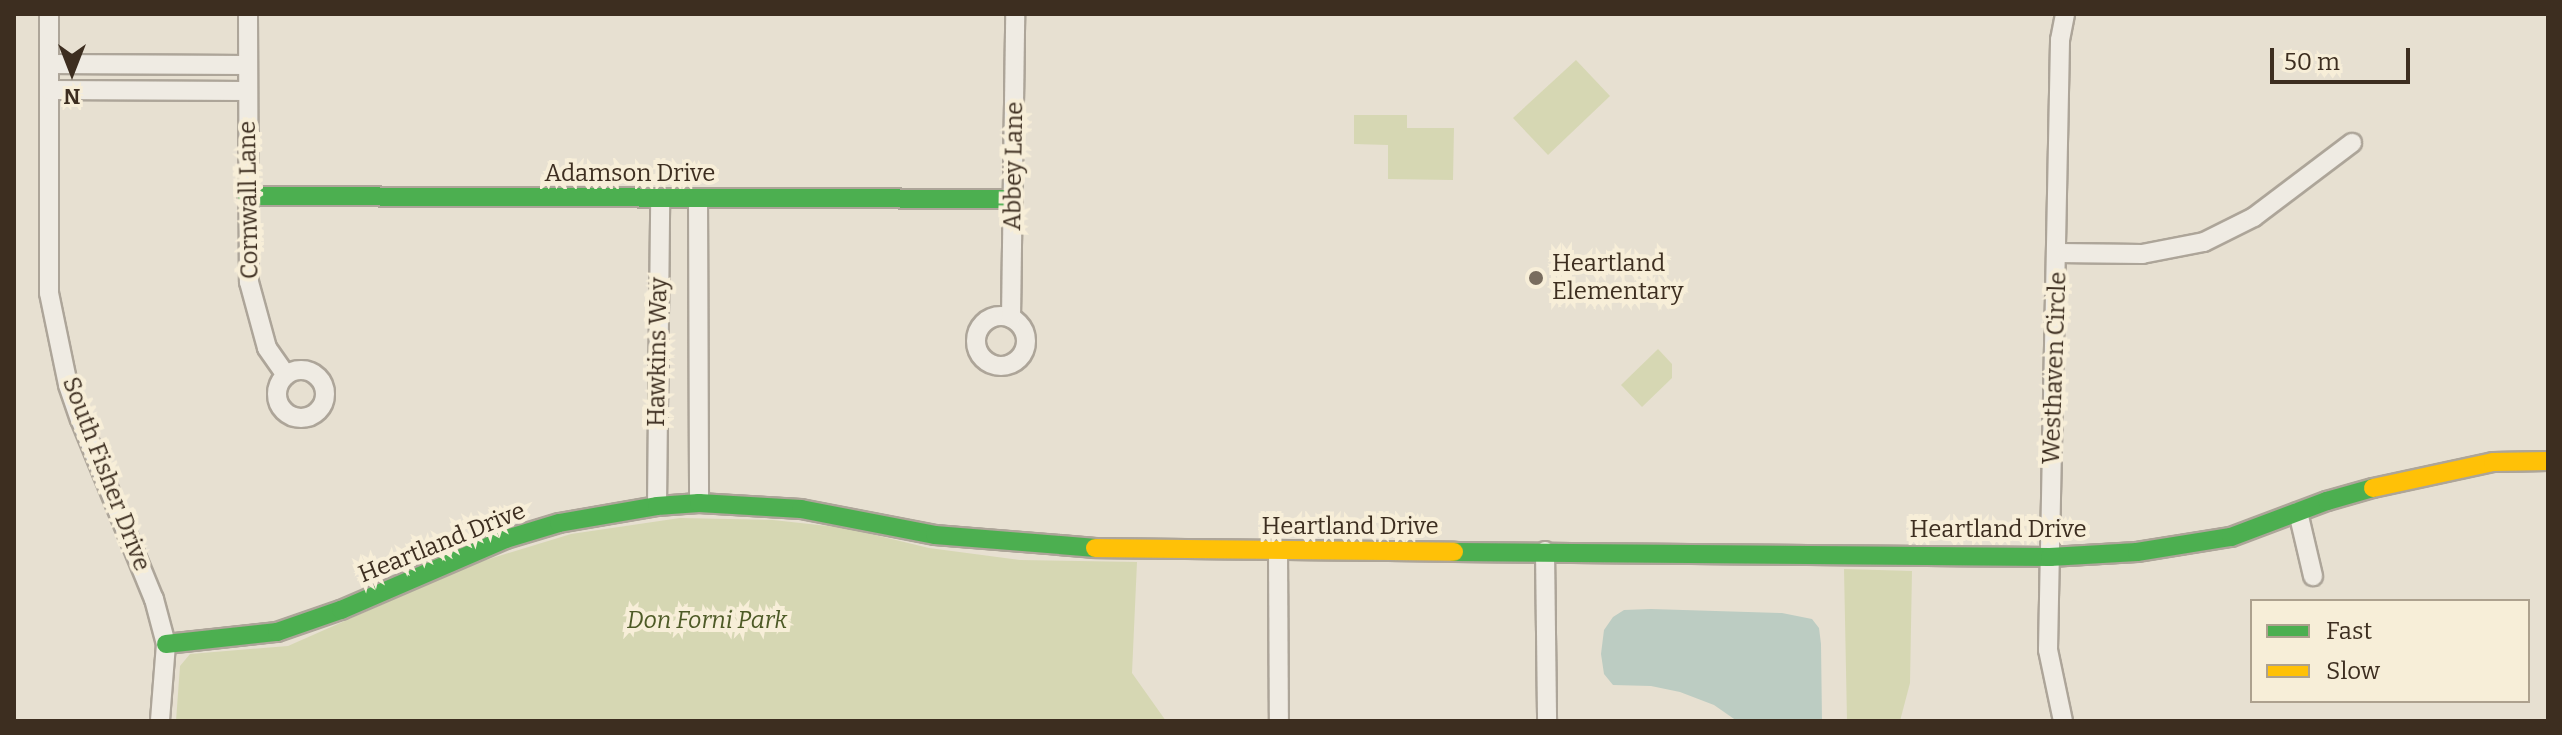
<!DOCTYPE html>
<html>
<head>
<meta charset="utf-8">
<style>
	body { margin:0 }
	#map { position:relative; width:2562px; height:735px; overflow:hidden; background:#e7e0d1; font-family:Bitter,serif }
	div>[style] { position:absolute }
	.green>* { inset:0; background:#d6d7b3 }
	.water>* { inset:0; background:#bcccc2 }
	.roads { filter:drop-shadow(2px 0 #ada599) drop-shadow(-2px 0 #ada599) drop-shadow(0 2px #ada599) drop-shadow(0 -2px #ada599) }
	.street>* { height:18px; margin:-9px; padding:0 9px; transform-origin:9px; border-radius:9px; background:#efebe3 }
	.street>.ring { margin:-9px; padding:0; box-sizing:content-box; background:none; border:18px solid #efebe3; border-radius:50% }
	.fast>* { height:18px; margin:-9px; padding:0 9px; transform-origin:9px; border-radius:9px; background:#4caf50 }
	.slow>* { height:18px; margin:-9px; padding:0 9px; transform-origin:9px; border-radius:9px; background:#ffc107 }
	.dots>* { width:22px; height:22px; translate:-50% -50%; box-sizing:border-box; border:4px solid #f7eed8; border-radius:50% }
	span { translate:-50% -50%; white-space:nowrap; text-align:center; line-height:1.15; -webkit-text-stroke:8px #f7eed8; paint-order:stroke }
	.street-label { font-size:24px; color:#3d2e20 }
	.poi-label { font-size:24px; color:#3d2e20 }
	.left { translate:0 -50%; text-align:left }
	.park-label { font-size:24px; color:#4d5a26; font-style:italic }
	.frame { position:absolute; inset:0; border:16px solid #3d2e20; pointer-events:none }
	.legend { position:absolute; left:2250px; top:599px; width:280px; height:104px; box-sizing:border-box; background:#f7eed8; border:2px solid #ada18e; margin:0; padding:10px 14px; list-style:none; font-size:24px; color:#3d2e20 }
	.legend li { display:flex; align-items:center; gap:16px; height:40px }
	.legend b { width:40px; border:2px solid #ada18e }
	.north { position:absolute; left:32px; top:32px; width:80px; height:80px; -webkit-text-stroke:6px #f7eed8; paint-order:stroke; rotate:180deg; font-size:22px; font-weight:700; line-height:32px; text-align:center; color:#3d2e20 }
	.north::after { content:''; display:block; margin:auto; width:28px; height:36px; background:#3d2e20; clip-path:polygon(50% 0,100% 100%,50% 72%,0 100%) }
	.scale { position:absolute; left:2270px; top:48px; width:140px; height:36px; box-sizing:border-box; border:4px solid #3d2e20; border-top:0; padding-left:10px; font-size:24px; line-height:28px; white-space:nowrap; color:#3d2e20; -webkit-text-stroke:6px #f7eed8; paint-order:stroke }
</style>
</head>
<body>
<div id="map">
	<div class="green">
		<div style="clip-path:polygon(1576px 60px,1610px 96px,1548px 155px,1513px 118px)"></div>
		<div style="clip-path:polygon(1354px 115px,1407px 115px,1407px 128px,1454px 128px,1453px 180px,1388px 179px,1388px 145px,1354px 144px)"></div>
		<div style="clip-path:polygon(1658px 349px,1672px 364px,1672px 378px,1642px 407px,1621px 385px)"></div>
		<div style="clip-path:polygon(680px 518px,773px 520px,846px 528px,929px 548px,1020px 560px,1137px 562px,1132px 673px,1166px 721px,176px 721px,180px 666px,190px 654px,288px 646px,476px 563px,571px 534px)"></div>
		<div style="clip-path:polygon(1844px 569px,1912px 571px,1910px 683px,1900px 721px,1847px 721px)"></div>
	</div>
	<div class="water">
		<div style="clip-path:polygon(1651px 609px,1782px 613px,1812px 619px,1819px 628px,1821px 644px,1822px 721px,1737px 721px,1714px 705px,1680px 692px,1651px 686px,1613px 685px,1604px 674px,1601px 654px,1604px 630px,1613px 617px,1624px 610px)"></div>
	</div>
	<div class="roads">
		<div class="street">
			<div style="left:49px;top:14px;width:279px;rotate:90deg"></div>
			<div style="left:49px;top:293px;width:94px;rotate:78.3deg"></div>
			<div style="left:68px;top:385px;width:36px;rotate:71deg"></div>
			<div style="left:80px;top:419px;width:195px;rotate:67.7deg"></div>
			<div style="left:154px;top:599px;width:47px;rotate:75.1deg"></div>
			<div style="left:166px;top:644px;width:77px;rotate:94.5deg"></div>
			<div style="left:248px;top:14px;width:268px;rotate:89.8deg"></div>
			<div style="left:249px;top:282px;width:68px;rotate:74.7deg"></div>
			<div style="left:267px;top:348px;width:33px;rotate:55deg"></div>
			<div style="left:49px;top:64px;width:198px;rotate:0.3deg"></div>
			<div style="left:49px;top:90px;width:198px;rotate:0.3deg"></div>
			<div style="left:698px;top:198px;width:305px;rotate:89.8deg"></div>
			<div style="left:2058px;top:253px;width:84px;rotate:0.7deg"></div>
			<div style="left:2142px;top:254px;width:63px;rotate:-11deg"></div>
			<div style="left:2204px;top:242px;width:56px;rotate:-26.6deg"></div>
			<div style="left:2254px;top:217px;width:123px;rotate:-37.1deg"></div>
			<div class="ring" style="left:976px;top:316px;width:32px;height:32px"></div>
			<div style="left:1011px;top:318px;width:304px;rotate:-89.2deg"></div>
			<div class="ring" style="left:277px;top:370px;width:30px;height:30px"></div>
			<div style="left:657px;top:506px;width:308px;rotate:-89.4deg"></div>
			<div style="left:2298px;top:512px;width:66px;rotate:76.8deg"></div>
			<div style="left:1278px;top:551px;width:170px;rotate:89.7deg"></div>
			<div style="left:1545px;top:551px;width:170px;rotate:89.3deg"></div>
			<div style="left:2063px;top:721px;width:73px;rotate:-101.9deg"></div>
			<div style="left:2048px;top:650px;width:610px;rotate:-88.87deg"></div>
			<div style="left:2060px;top:40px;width:26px;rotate:-79deg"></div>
		</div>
		<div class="fast">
			<div style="left:247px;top:196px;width:766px;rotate:0.22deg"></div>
			<div style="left:1454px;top:552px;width:596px;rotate:0.48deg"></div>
			<div style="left:2050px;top:557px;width:87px;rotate:-3.3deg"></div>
			<div style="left:2137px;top:552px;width:95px;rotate:-9.1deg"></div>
			<div style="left:2231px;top:537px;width:103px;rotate:-20.6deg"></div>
			<div style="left:2327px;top:501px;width:48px;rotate:-15.8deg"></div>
			<div style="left:166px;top:644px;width:112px;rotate:-6.2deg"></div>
			<div style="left:277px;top:632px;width:68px;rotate:-19deg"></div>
			<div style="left:341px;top:610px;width:180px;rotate:-23.3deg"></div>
			<div style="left:506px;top:539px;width:55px;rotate:-16.8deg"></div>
			<div style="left:559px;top:523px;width:99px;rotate:-9.8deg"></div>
			<div style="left:657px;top:506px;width:42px;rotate:-4.1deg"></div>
			<div style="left:699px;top:503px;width:102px;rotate:3.4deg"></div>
			<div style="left:801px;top:509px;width:136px;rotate:11deg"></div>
			<div style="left:935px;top:535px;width:161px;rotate:4.6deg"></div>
		</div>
		<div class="slow">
			<div style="left:2373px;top:488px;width:123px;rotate:-12.2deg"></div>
			<div style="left:2493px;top:462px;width:55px;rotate:-1deg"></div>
			<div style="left:1095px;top:548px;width:359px;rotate:0.6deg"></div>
		</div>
	</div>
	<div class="dots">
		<div style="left:1536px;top:278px;background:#786c5e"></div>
	</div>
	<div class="street-label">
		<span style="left:1014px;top:166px;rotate:-89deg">Abbey Lane</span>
		<span style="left:630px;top:174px">Adamson Drive</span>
		<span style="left:249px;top:200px;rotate:-91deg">Cornwall Lane</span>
		<span style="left:658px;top:352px;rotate:-89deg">Hawkins Way</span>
		<span style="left:2055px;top:368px;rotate:-88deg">Westhaven Circle</span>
		<span style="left:106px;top:474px;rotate:69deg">South Fisher Drive</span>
		<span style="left:1350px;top:527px">Heartland Drive</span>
		<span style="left:1998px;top:530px">Heartland Drive</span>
		<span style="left:442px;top:543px;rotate:-22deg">Heartland Drive</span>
	</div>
	<div class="poi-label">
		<span class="left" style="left:1552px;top:278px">Heartland<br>Elementary</span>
	</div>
	<div class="park-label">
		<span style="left:707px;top:621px">Don Forni Park</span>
	</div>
	<div class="frame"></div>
	<ul class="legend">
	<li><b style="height:10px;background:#4caf50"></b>Fast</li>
	<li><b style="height:10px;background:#ffc107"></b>Slow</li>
	</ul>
	<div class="north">N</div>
	<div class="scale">50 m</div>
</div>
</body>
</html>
